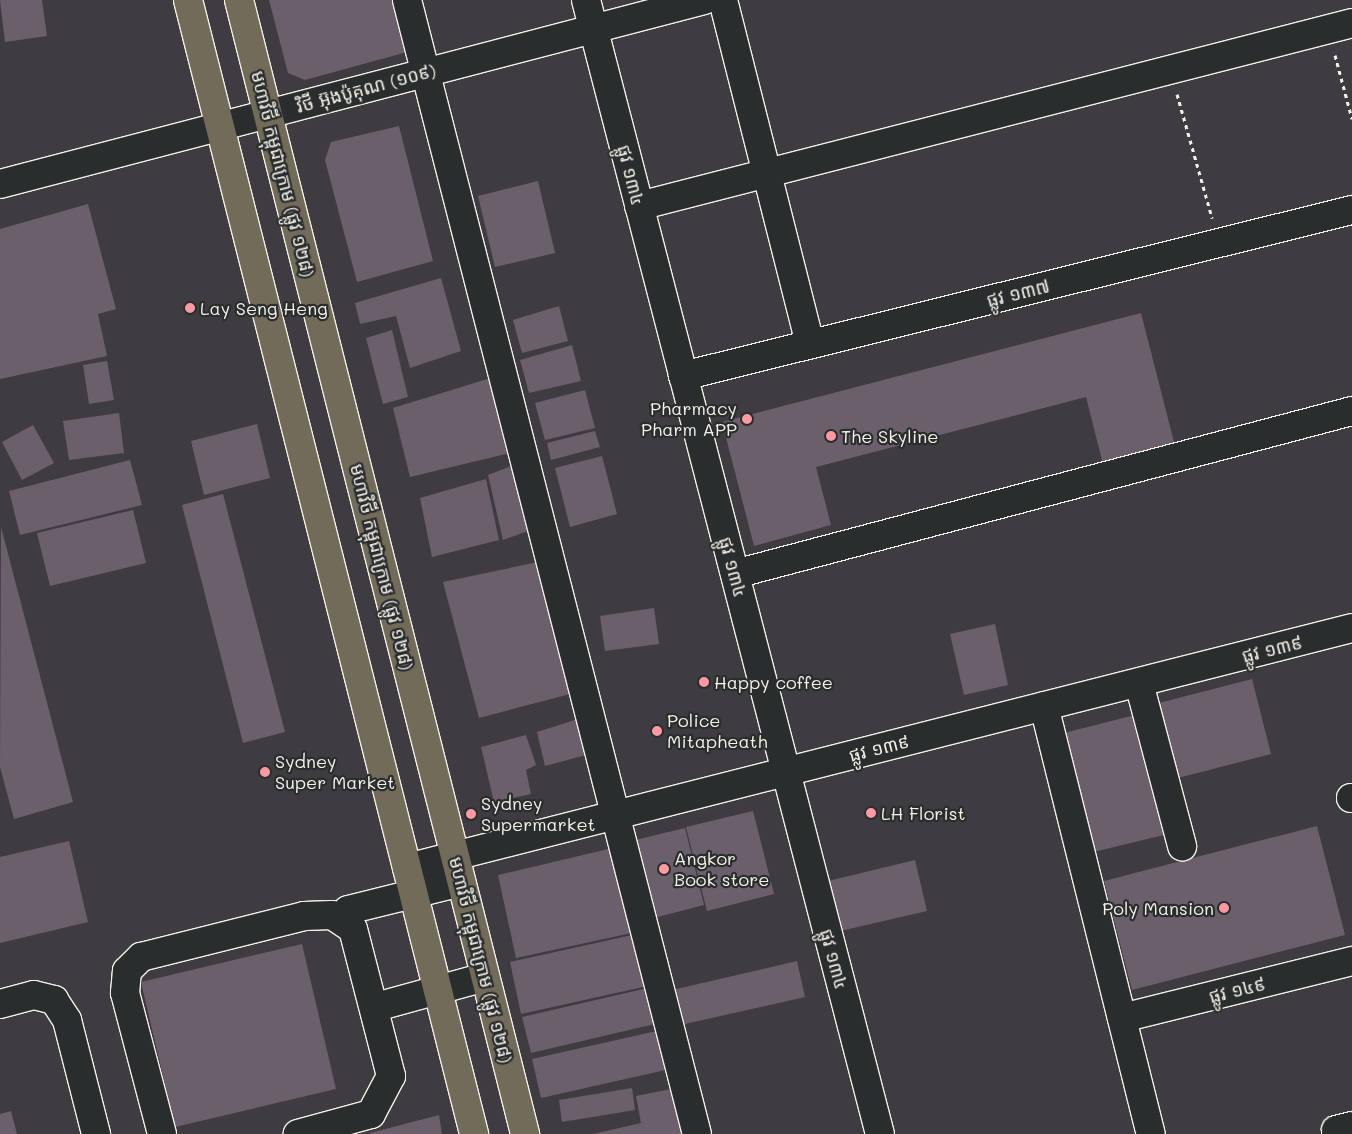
<!DOCTYPE html>
<html>
<head>
<meta charset="utf-8">
<style>
	body { margin:0 }
	#map { position:relative; width:1352px; height:1134px; overflow:hidden; background:#3e3c41; font-family:Mali,"Noto Sans Khmer",sans-serif }
	div>[style] { position:absolute }
	.building>* { inset:0; background:#6c5f6c }
	.path>* { height:3px; margin-top:-1.5px; transform-origin:0; background:repeating-linear-gradient(90deg,#f4f1e8 0 4px,transparent 0 8px) }
	.roads { filter:drop-shadow(1px 0 #f4f1e8) drop-shadow(-1px 0 #f4f1e8) drop-shadow(0 1px #f4f1e8) drop-shadow(0 -1px #f4f1e8) }
	.minor>* { height:28px; margin:-14px; padding:0 14px; transform-origin:14px; border-radius:14px; background:#2a2d2e }
	.major>* { height:28px; margin:-14px; padding:0 14px; transform-origin:14px; border-radius:14px; background:#736b5a }
	.dots>* { width:14px; height:14px; translate:-50% -50%; box-sizing:border-box; border:2px solid #2a2d2e; border-radius:50% }
	span { translate:-50% -50%; white-space:nowrap; text-align:center; line-height:1.15; -webkit-text-stroke:4.5px #2a2d2e; paint-order:stroke }
	.street-label { font-size:18px; color:#f4f1e8 }
	.poi-label { font-size:18px; color:#f4f1e8 }
	.left { translate:0 -50%; text-align:left }
	.right { translate:-100% -50%; text-align:right }
</style>
</head>
<body>
<div id="map">
	<div class="building">
		<div style="clip-path:polygon(0 0,42px 0,47px 36px,5px 42px)"></div>
		<div style="clip-path:polygon(269px 0,393px 0,407px 52px,305px 80px,288px 73px)"></div>
		<div style="clip-path:polygon(399px 126px,433px 261px,357px 282px,325px 160px,331px 142px)"></div>
		<div style="clip-path:polygon(538px 181px,555px 253px,495px 267px,478px 196px)"></div>
		<div style="clip-path:polygon(88px 204px,116px 309px,98px 314px,107px 356px,0 379px,0 229px)"></div>
		<div style="clip-path:polygon(441px 278px,461px 351px,410px 368px,396px 316px,360px 324px,355px 303px)"></div>
		<div style="clip-path:polygon(559px 306px,568px 341px,522px 353px,513px 320px)"></div>
		<div style="clip-path:polygon(1141px 313px,1176px 450px,1104px 468px,1086px 397px,816px 467px,831px 525px,754px 546px,722px 422px)"></div>
		<div style="clip-path:polygon(392px 330px,408px 397px,383px 404px,366px 338px)"></div>
		<div style="clip-path:polygon(572px 345px,581px 381px,529px 393px,520px 360px)"></div>
		<div style="clip-path:polygon(107px 361px,114px 400px,89px 404px,83px 365px)"></div>
		<div style="clip-path:polygon(497px 376px,514px 452px,410px 477px,393px 408px)"></div>
		<div style="clip-path:polygon(585px 390px,595px 428px,545px 440px,535px 403px)"></div>
		<div style="clip-path:polygon(119px 413px,124px 453px,69px 460px,63px 421px)"></div>
		<div style="clip-path:polygon(257px 424px,270px 478px,204px 495px,191px 441px)"></div>
		<div style="clip-path:polygon(33px 425px,54px 463px,22px 480px,2px 442px)"></div>
		<div style="clip-path:polygon(595px 431px,600px 447px,551px 460px,547px 443px)"></div>
		<div style="clip-path:polygon(602px 456px,617px 514px,570px 527px,555px 468px)"></div>
		<div style="clip-path:polygon(130px 460px,142px 505px,20px 535px,9px 491px)"></div>
		<div style="clip-path:polygon(519px 463px,536px 528px,503px 540px,488px 475px)"></div>
		<div style="clip-path:polygon(486px 479px,499px 540px,432px 557px,420px 498px)"></div>
		<div style="clip-path:polygon(223px 494px,285px 732px,243px 743px,182px 505px)"></div>
		<div style="clip-path:polygon(133px 510px,146px 563px,50px 586px,37px 533px)"></div>
		<div style="clip-path:polygon(1px 527px,73px 802px,14px 819px,0 767px)"></div>
		<div style="clip-path:polygon(538px 562px,570px 694px,479px 718px,443px 582px)"></div>
		<div style="clip-path:polygon(654px 608px,659px 644px,605px 651px,600px 616px)"></div>
		<div style="clip-path:polygon(995px 624px,1008px 685px,964px 695px,950px 634px)"></div>
		<div style="clip-path:polygon(1252px 679px,1271px 754px,1174px 779px,1155px 704px)"></div>
		<div style="clip-path:polygon(1139px 714px,1168px 834px,1085px 854px,1056px 735px)"></div>
		<div style="clip-path:polygon(578px 719px,586px 755px,545px 766px,537px 732px)"></div>
		<div style="clip-path:polygon(526px 735px,536px 765px,526px 770px,531px 794px,494px 802px,481px 747px)"></div>
		<div style="clip-path:polygon(753px 811px,774px 894px,707px 911px,686px 827px)"></div>
		<div style="clip-path:polygon(1317px 826px,1345px 935px,1132px 990px,1104px 881px)"></div>
		<div style="clip-path:polygon(685px 828px,704px 905px,650px 919px,631px 841px)"></div>
		<div style="clip-path:polygon(69px 841px,88px 922px,0 943px,0 857px)"></div>
		<div style="clip-path:polygon(621px 846px,641px 931px,516px 958px,498px 875px)"></div>
		<div style="clip-path:polygon(915px 860px,927px 911px,836px 932px,824px 882px)"></div>
		<div style="clip-path:polygon(641px 933px,652px 985px,521px 1014px,510px 962px)"></div>
		<div style="clip-path:polygon(302px 944px,336px 1089px,175px 1127px,141px 982px)"></div>
		<div style="clip-path:polygon(797px 961px,805px 997px,676px 1026px,668px 991px)"></div>
		<div style="clip-path:polygon(652px 987px,659px 1023px,531px 1053px,522px 1017px)"></div>
		<div style="clip-path:polygon(661px 1030px,670px 1069px,541px 1098px,532px 1059px)"></div>
		<div style="clip-path:polygon(681px 1087px,688px 1134px,593px 1134px,641px 1123px,636px 1096px)"></div>
		<div style="clip-path:polygon(632px 1088px,635px 1110px,562px 1122px,559px 1100px)"></div>
		<div style="clip-path:polygon(11px 1111px,17px 1134px,0 1134px,0 1114px)"></div>
		<div style="clip-path:polygon(439px 1115px,442px 1134px,370px 1134px,370px 1133px)"></div>
	</div>
	<div class="path">
		<div style="left:1335px;top:55px;width:66px;rotate:75.1deg"></div>
		<div style="left:1177px;top:94px;width:129px;rotate:74.2deg"></div>
	</div>
	<div class="roads">
		<div class="minor">
			<div style="left:407px;top:0;width:1170px;rotate:75.66deg"></div>
			<div style="left:586px;top:0;width:1171px;rotate:75.47deg"></div>
			<div style="left:723px;top:0;width:355px;rotate:75.8deg"></div>
			<div style="left:0;top:184px;width:728px;rotate:-14.65deg"></div>
			<div style="left:639px;top:206px;width:736px;rotate:-14.39deg"></div>
			<div style="left:683px;top:376px;width:689px;rotate:-13.94deg"></div>
			<div style="left:735px;top:574px;width:638px;rotate:-14.8deg"></div>
			<div style="left:1139px;top:683px;width:169px;rotate:75.2deg"></div>
			<div style="left:1044px;top:706px;width:441px;rotate:76deg"></div>
			<div style="left:1351px;top:798px;width:1px"></div>
			<div style="left:407px;top:868px;width:975px;rotate:-14.25deg"></div>
			<div style="left:343px;top:919px;width:10px;rotate:-61deg"></div>
			<div style="left:348px;top:910px;width:116px;rotate:-13.9deg"></div>
			<div style="left:0;top:1004px;width:35px;rotate:-15deg"></div>
			<div style="left:34px;top:995px;width:21px;rotate:14deg"></div>
			<div style="left:54px;top:1000px;width:24px;rotate:57deg"></div>
			<div style="left:67px;top:1020px;width:118px;rotate:75.7deg"></div>
			<div style="left:376px;top:1007px;width:113px;rotate:-15.4deg"></div>
			<div style="left:1122px;top:1018px;width:237px;rotate:-13.9deg"></div>
			<div style="left:1336px;top:1130px;width:16px;rotate:-14deg"></div>
			<div style="left:162px;top:1134px;width:146px;rotate:-104.7deg"></div>
			<div style="left:125px;top:993px;width:22px;rotate:-85deg"></div>
			<div style="left:127px;top:971px;width:20px;rotate:-45deg"></div>
			<div style="left:141px;top:957px;width:168px;rotate:-14.1deg"></div>
			<div style="left:304px;top:916px;width:28px;rotate:-2deg"></div>
			<div style="left:332px;top:915px;width:25px;rotate:34deg"></div>
			<div style="left:353px;top:929px;width:152px;rotate:75.5deg"></div>
			<div style="left:391px;top:1076px;width:43px;rotate:117.8deg"></div>
			<div style="left:371px;top:1114px;width:76px;rotate:164.7deg"></div>
		</div>
		<div class="major">
			<div style="left:188px;top:0;width:1170px;rotate:75.84deg"></div>
			<div style="left:239px;top:0;width:1170px;rotate:75.84deg"></div>
		</div>
	</div>
	<div class="dots">
		<div style="left:190px;top:308px;background:#ff9aa2"></div>
		<div style="left:747px;top:419px;background:#ff9aa2"></div>
		<div style="left:831px;top:436px;background:#ff9aa2"></div>
		<div style="left:704px;top:682px;background:#ff9aa2"></div>
		<div style="left:657px;top:731px;background:#ff9aa2"></div>
		<div style="left:265px;top:772px;background:#ff9aa2"></div>
		<div style="left:871px;top:813px;background:#ff9aa2"></div>
		<div style="left:471px;top:814px;background:#ff9aa2"></div>
		<div style="left:664px;top:869px;background:#ff9aa2"></div>
		<div style="left:1224px;top:908px;background:#ff9aa2"></div>
	</div>
	<div class="street-label">
		<span style="left:366px;top:88px;rotate:-15deg">វិថី អ៊ុងប៉ូគុណ (១០៩)</span>
		<span style="left:283px;top:174px;rotate:76deg">មហាវិថី កម្ពុជាក្រោម (ផ្លូវ ១២៨)</span>
		<span style="left:631px;top:175px;rotate:76deg">ផ្លូវ ១៣៤</span>
		<span style="left:1018px;top:293px;rotate:-14deg">ផ្លូវ ១៣៧</span>
		<span style="left:382px;top:567px;rotate:76deg">មហាវិថី កម្ពុជាក្រោម (ផ្លូវ ១២៨)</span>
		<span style="left:733px;top:567px;rotate:75deg">ផ្លូវ ១៣៤</span>
		<span style="left:1272px;top:649px;rotate:-14deg">ផ្លូវ ១៣៩</span>
		<span style="left:879px;top:748px;rotate:-14deg">ផ្លូវ ១៣៩</span>
		<span style="left:834px;top:959px;rotate:75deg">ផ្លូវ ១៣៤</span>
		<span style="left:481px;top:960px;rotate:76deg">មហាវិថី កម្ពុជាក្រោម (ផ្លូវ ១២៨)</span>
		<span style="left:1237px;top:990px;rotate:-14deg">ផ្លូវ ១៤៩</span>
	</div>
	<div class="poi-label">
		<span class="left" style="left:200px;top:308px">Lay Seng Heng</span>
		<span class="right" style="left:737px;top:419px">Pharmacy<br>Pharm APP</span>
		<span class="left" style="left:841px;top:436px">The Skyline</span>
		<span class="left" style="left:714px;top:682px">Happy coffee</span>
		<span class="left" style="left:667px;top:731px">Police<br>Mitapheath</span>
		<span class="left" style="left:275px;top:772px">Sydney<br>Super Market</span>
		<span class="left" style="left:481px;top:814px">Sydney<br>Supermarket</span>
		<span class="left" style="left:881px;top:813px">LH Florist</span>
		<span class="left" style="left:674px;top:869px">Angkor<br>Book store</span>
		<span class="right" style="left:1214px;top:908px">Poly Mansion</span>
	</div>
</div>
</body>
</html>
